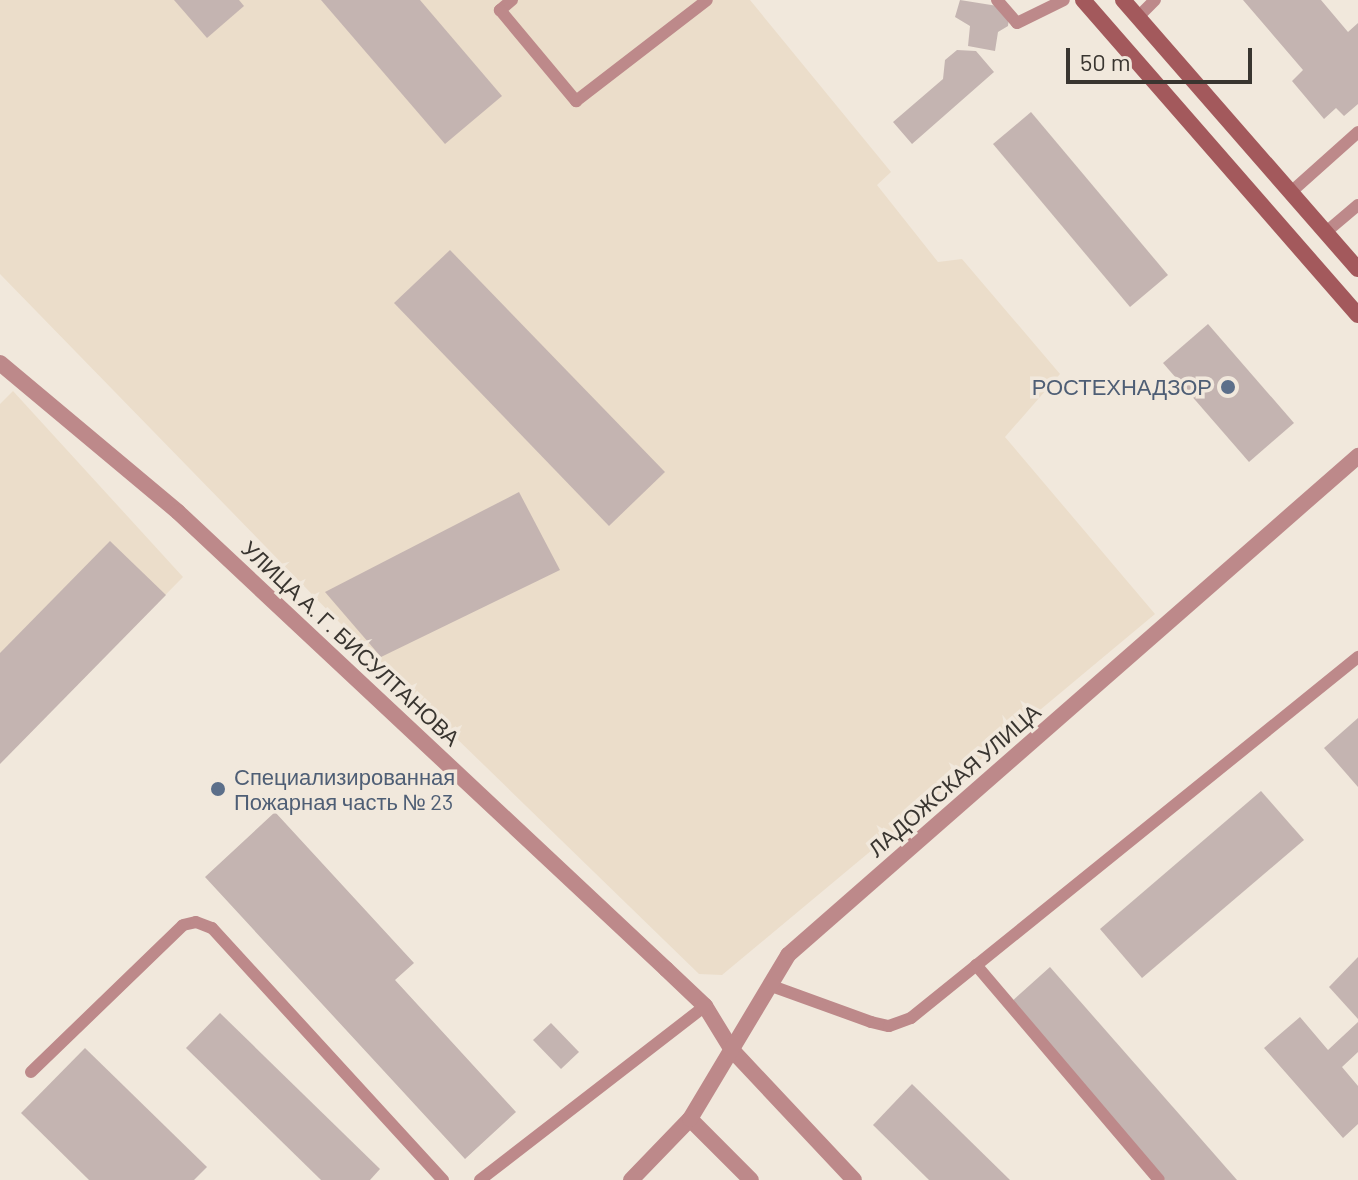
<!DOCTYPE html>
<html>
<head>
<meta charset="utf-8">
<style>
	body { margin:0 }
	#map { position:relative; width:1358px; height:1180px; overflow:hidden; background:#f1e8dc; font-family:Barlow,sans-serif }
	div>[style] { position:absolute }
	.built>* { inset:0; background:#ebddca }
	.building>* { inset:0; background:#c4b4b1 }
	.service>* { height:12px; margin:-6px; padding:0 6px; transform-origin:6px; border-radius:6px; background:#bd898a }
	.minor>* { height:16px; margin:-8px; padding:0 8px; transform-origin:8px; border-radius:8px; background:#bd898a }
	.tertiary>* { height:16px; margin:-8px; padding:0 8px; transform-origin:8px; border-radius:8px; background:#bd898a }
	.secondary>* { height:16px; margin:-8px; padding:0 8px; transform-origin:8px; border-radius:8px; background:#a3595c }
	.dots>* { width:22px; height:22px; translate:-50% -50%; box-sizing:border-box; border:4px solid #f1e8dc; border-radius:50% }
	span { translate:-50% -50%; white-space:nowrap; text-align:center; line-height:1.15; -webkit-text-stroke:7px #f1e8dc; paint-order:stroke }
	.service-label { font-size:22px; color:#4e5e75 }
	.right { translate:-100% -50%; text-align:right }
	.left { translate:0 -50%; text-align:left }
	.street-label { font-size:22px; color:#393530 }
	.scale { position:absolute; left:1066px; top:48px; width:186px; height:36px; box-sizing:border-box; border:4px solid #393530; border-top:0; padding-left:10px; font-size:24px; line-height:28px; white-space:nowrap; color:#393530; -webkit-text-stroke:6px #f1e8dc; paint-order:stroke }
</style>
</head>
<body>
<div id="map">
	<div class="built">
		<div style="clip-path:polygon(0 0,750px 0,891px 172px,877px 185px,938px 262px,962px 259px,1060px 374px,1005px 437px,1155px 614px,722px 975px,699px 974px,380px 664px,0 274px)"></div>
		<div style="clip-path:polygon(13px 391px,183px 577px,0 763px,0 404px)"></div>
	</div>
	<div class="building">
		<div style="clip-path:polygon(174px 0,239px 0,244px 6px,207px 38px)"></div>
		<div style="clip-path:polygon(321px 0,420px 0,502px 96px,445px 144px)"></div>
		<div style="clip-path:polygon(960px 0,1010px 8px,1008px 26px,998px 32px,995px 51px,968px 46px,970px 26px,955px 17px)"></div>
		<div style="clip-path:polygon(1243px 0,1321px 0,1348px 32px,1358px 23px,1358px 104px,1344px 116px,1336px 108px,1324px 119px,1292px 81px,1303px 70px)"></div>
		<div style="clip-path:polygon(957px 50px,976px 51px,994px 72px,912px 144px,893px 122px,943px 79px,945px 60px)"></div>
		<div style="clip-path:polygon(1031px 112px,1168px 275px,1130px 307px,993px 144px)"></div>
		<div style="clip-path:polygon(450px 250px,665px 472px,609px 526px,394px 303px)"></div>
		<div style="clip-path:polygon(1208px 324px,1294px 423px,1249px 462px,1163px 363px)"></div>
		<div style="clip-path:polygon(519px 492px,560px 570px,381px 657px,325px 592px)"></div>
		<div style="clip-path:polygon(110px 541px,166px 595px,0 764px,0 653px)"></div>
		<div style="clip-path:polygon(1358px 718px,1358px 787px,1324px 748px)"></div>
		<div style="clip-path:polygon(1261px 791px,1304px 840px,1142px 978px,1100px 929px)"></div>
		<div style="clip-path:polygon(275px 812px,414px 963px,395px 980px,516px 1112px,465px 1159px,205px 877px)"></div>
		<div style="clip-path:polygon(1358px 957px,1358px 1019px,1329px 987px)"></div>
		<div style="clip-path:polygon(1050px 967px,1237px 1180px,1165px 1180px,1010px 1003px)"></div>
		<div style="clip-path:polygon(220px 1013px,380px 1169px,370px 1180px,321px 1180px,186px 1048px)"></div>
		<div style="clip-path:polygon(1300px 1017px,1328px 1050px,1358px 1022px,1358px 1052px,1342px 1067px,1358px 1086px,1358px 1124px,1343px 1138px,1264px 1048px)"></div>
		<div style="clip-path:polygon(551px 1023px,579px 1052px,561px 1069px,533px 1040px)"></div>
		<div style="clip-path:polygon(85px 1048px,207px 1167px,194px 1180px,89px 1180px,21px 1113px)"></div>
		<div style="clip-path:polygon(912px 1084px,1010px 1180px,929px 1180px,873px 1125px)"></div>
	</div>
	<div class="service">
		<div style="left:512px;top:0;width:16px;rotate:140deg"></div>
		<div style="left:500px;top:10px;width:119px;rotate:50.1deg"></div>
		<div style="left:576px;top:101px;width:165px;rotate:-37.6deg"></div>
		<div style="left:997px;top:0;width:30px;rotate:49deg"></div>
		<div style="left:1017px;top:23px;width:52px;rotate:-26.1deg"></div>
		<div style="left:1138px;top:17px;width:24px;rotate:-45deg"></div>
		<div style="left:1291px;top:192px;width:90px;rotate:-41.8deg"></div>
		<div style="left:1326px;top:232px;width:42px;rotate:-40.2deg"></div>
		<div style="left:976px;top:965px;width:282px;rotate:49.6deg"></div>
		<div style="left:769px;top:985px;width:109px;rotate:19.9deg"></div>
		<div style="left:871px;top:1022px;width:18px;rotate:13deg"></div>
		<div style="left:889px;top:1026px;width:23px;rotate:-20deg"></div>
		<div style="left:911px;top:1018px;width:575px;rotate:-38.92deg"></div>
		<div style="left:31px;top:1072px;width:211px;rotate:-44deg"></div>
		<div style="left:183px;top:925px;width:13px;rotate:-13deg"></div>
		<div style="left:196px;top:922px;width:17px;rotate:21deg"></div>
		<div style="left:212px;top:928px;width:342px;rotate:47.5deg"></div>
		<div style="left:480px;top:1180px;width:284px;rotate:-37.7deg"></div>
	</div>
	<div class="minor">
		<div style="left:0;top:363px;width:232px;rotate:39.9deg"></div>
		<div style="left:178px;top:512px;width:669px;rotate:43.12deg"></div>
		<div style="left:666px;top:969px;width:54px;rotate:43.5deg"></div>
		<div style="left:705px;top:1006px;width:52px;rotate:58.5deg"></div>
		<div style="left:732px;top:1050px;width:178px;rotate:46.8deg"></div>
	</div>
	<div class="tertiary">
		<div style="left:690px;top:1119px;width:86px;rotate:45deg"></div>
		<div style="left:631px;top:1180px;width:85px;rotate:-46deg"></div>
		<div style="left:690px;top:1119px;width:191px;rotate:-59.1deg"></div>
		<div style="left:788px;top:955px;width:758px;rotate:-41.2deg"></div>
	</div>
	<div class="secondary">
		<div style="left:1083px;top:0;width:418px;rotate:48.9deg"></div>
		<div style="left:1123px;top:0;width:357px;rotate:48.9deg"></div>
	</div>
	<div class="dots">
		<div style="left:1228px;top:387px;background:#5c6f8a"></div>
		<div style="left:218px;top:789px;background:#5c6f8a"></div>
	</div>
	<div class="service-label">
		<span class="right" style="left:1212px;top:387px">РОСТЕХНАДЗОР</span>
		<span class="left" style="left:234px;top:789px">Специализированная<br>Пожарная часть № 23</span>
	</div>
	<div class="street-label">
		<span style="left:351px;top:643px;rotate:43deg">УЛИЦА А. Г. БИСУЛТАНОВА</span>
		<span style="left:954px;top:780px;rotate:-41deg">ЛАДОЖСКАЯ УЛИЦА</span>
	</div>
	<div class="scale">50 m</div>
</div>
</body>
</html>
